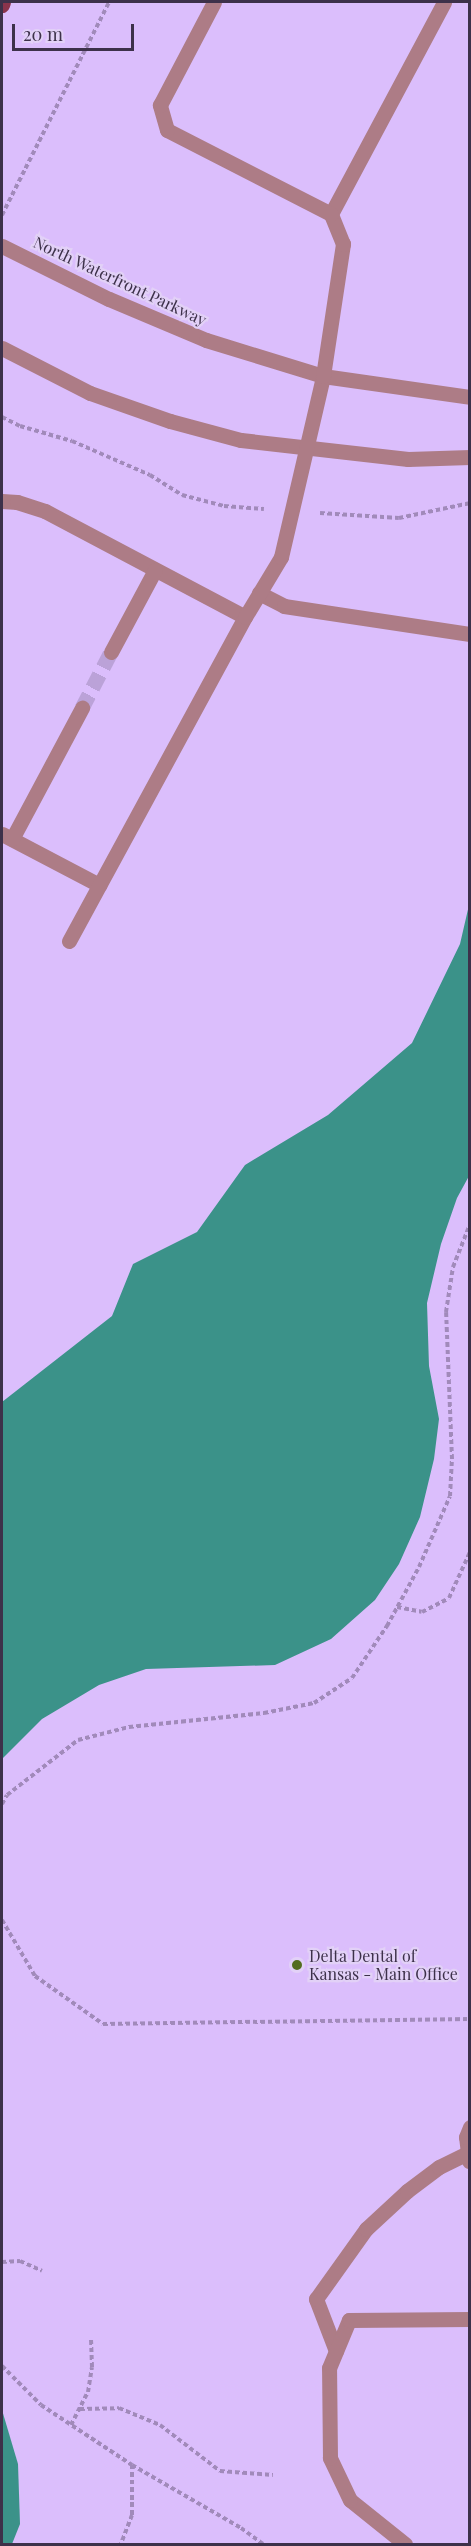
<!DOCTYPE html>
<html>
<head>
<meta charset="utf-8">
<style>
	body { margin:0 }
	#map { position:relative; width:471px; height:2546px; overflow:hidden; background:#dbbefc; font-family:"Playfair Display",serif }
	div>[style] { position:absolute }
	.water>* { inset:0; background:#3b9289 }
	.minor-tunnel>* { height:15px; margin-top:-7.5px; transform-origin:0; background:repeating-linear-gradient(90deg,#bba2d8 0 15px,transparent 0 23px) }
	.path>* { height:4px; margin-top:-2px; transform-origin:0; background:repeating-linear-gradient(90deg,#a18aba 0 4.5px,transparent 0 7.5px) }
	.minor>* { height:15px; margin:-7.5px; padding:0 7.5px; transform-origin:7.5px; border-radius:7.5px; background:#ad7c86 }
	.major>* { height:15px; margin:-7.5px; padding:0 7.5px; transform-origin:7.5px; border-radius:7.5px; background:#8a344c }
	.dots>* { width:16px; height:16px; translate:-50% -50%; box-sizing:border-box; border:3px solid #e2d1f7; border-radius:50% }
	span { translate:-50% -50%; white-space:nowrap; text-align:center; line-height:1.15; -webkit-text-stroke:4.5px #e2d1f7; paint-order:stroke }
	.street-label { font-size:16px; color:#3d314a }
	.poi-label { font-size:16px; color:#3d314a }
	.left { translate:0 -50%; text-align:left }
	.frame { position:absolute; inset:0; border:3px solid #3d314a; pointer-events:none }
	.scale { position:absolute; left:12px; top:24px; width:122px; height:27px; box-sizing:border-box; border:3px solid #3d314a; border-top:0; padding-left:8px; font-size:18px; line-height:21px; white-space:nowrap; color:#3d314a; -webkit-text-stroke:4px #e2d1f7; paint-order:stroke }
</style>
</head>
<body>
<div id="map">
	<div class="water">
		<div style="clip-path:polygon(469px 905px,469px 1176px,457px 1198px,441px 1244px,427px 1303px,429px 1366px,439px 1419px,434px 1459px,420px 1517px,399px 1564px,375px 1600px,331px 1639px,275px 1665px,146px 1669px,99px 1685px,42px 1719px,2px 1759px,2px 1402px,112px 1316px,133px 1264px,197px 1232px,245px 1165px,328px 1115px,412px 1043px,460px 944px)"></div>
		<div style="clip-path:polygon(2px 2410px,18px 2464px,20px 2524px,12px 2544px,2px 2544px)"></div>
	</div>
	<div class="minor-tunnel">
		<div style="left:82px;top:708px;width:63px;rotate:-62.6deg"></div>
	</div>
	<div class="path">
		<div style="left:2px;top:215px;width:238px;rotate:-63.3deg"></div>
		<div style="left:2px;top:417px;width:20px;rotate:27deg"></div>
		<div style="left:20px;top:426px;width:54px;rotate:16.1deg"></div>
		<div style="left:72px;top:441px;width:85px;rotate:23.6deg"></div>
		<div style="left:150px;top:475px;width:38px;rotate:32deg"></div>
		<div style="left:182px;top:495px;width:43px;rotate:14.7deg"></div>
		<div style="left:224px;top:506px;width:40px;rotate:4.3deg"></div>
		<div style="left:320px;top:513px;width:79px;rotate:3.6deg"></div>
		<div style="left:399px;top:518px;width:73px;rotate:-11.9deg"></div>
		<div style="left:397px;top:1607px;width:25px;rotate:11deg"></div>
		<div style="left:422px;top:1612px;width:30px;rotate:-27deg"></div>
		<div style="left:449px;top:1598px;width:51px;rotate:-65.5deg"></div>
		<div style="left:2px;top:1804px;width:10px;rotate:-61deg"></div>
		<div style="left:7px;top:1795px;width:90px;rotate:-37.8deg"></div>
		<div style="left:78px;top:1740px;width:53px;rotate:-14.3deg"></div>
		<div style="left:129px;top:1727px;width:136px;rotate:-5.9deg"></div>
		<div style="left:264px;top:1713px;width:51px;rotate:-11.3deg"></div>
		<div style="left:314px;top:1703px;width:45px;rotate:-33.3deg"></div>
		<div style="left:352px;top:1678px;width:63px;rotate:-56.1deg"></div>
		<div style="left:387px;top:1626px;width:67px;rotate:-61.5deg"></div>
		<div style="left:419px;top:1567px;width:77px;rotate:-66.4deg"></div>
		<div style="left:450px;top:1496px;width:37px;rotate:-87deg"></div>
		<div style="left:452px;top:1459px;width:147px;rotate:-92.3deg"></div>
		<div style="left:446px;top:1312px;width:46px;rotate:-81.2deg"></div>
		<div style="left:453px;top:1267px;width:46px;rotate:-68.4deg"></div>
		<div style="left:2px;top:1920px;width:65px;rotate:59.5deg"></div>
		<div style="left:35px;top:1976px;width:83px;rotate:35.2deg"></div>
		<div style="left:103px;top:2024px;width:367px;rotate:-0.8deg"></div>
		<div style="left:2px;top:2262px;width:18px;rotate:-3deg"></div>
		<div style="left:20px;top:2261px;width:24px;rotate:24deg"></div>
		<div style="left:2px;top:2366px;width:55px;rotate:45deg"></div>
		<div style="left:41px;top:2405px;width:109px;rotate:33.4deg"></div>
		<div style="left:132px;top:2465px;width:50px;rotate:90deg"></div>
		<div style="left:132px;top:2515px;width:31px;rotate:111deg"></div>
		<div style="left:80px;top:2409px;width:39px;rotate:-1deg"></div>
		<div style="left:119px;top:2408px;width:44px;rotate:22.5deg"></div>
		<div style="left:160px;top:2425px;width:76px;rotate:37.5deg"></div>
		<div style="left:220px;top:2471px;width:53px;rotate:4.3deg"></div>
		<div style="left:71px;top:2425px;width:37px;rotate:-63deg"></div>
		<div style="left:88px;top:2392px;width:25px;rotate:-81deg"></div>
		<div style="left:92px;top:2367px;width:28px;rotate:-92deg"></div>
		<div style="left:132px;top:2465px;width:126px;rotate:30deg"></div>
		<div style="left:241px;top:2528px;width:27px;rotate:36deg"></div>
	</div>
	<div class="minor">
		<div style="left:331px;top:214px;width:240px;rotate:-61.9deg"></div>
		<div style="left:2px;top:246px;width:119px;rotate:26.4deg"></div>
		<div style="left:109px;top:299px;width:105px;rotate:22.9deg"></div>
		<div style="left:206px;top:340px;width:122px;rotate:17.1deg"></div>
		<div style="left:323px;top:376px;width:148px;rotate:8.1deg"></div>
		<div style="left:2px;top:348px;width:99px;rotate:27.1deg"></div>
		<div style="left:90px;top:393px;width:85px;rotate:19.3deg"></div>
		<div style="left:170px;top:421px;width:73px;rotate:15deg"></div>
		<div style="left:241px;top:440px;width:168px;rotate:6.5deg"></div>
		<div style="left:408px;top:459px;width:62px;rotate:-1.8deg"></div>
		<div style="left:2px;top:501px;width:15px;rotate:4deg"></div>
		<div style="left:17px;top:502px;width:29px;rotate:18deg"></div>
		<div style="left:45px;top:511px;width:226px;rotate:27.9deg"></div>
		<div style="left:259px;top:593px;width:28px;rotate:27deg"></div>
		<div style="left:284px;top:606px;width:188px;rotate:8.6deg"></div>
		<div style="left:111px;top:652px;width:93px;rotate:-61.8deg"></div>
		<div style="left:2px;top:834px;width:110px;rotate:27.7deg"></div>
		<div style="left:12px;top:839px;width:149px;rotate:-61.9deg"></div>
		<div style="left:69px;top:941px;width:369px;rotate:-61.5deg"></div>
		<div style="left:245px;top:617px;width:70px;rotate:-59deg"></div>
		<div style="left:281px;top:557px;width:186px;rotate:-76.9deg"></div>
		<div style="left:323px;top:376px;width:134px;rotate:-81.4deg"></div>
		<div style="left:343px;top:244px;width:32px;rotate:-112deg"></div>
		<div style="left:331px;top:214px;width:184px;rotate:-152.9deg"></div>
		<div style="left:167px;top:130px;width:26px;rotate:-106deg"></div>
		<div style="left:160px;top:105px;width:116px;rotate:-62.3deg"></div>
		<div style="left:469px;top:2161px;width:24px;rotate:-97deg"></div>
		<div style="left:466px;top:2137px;width:11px;rotate:-68deg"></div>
		<div style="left:336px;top:2351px;width:56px;rotate:-111deg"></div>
		<div style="left:316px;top:2299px;width:86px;rotate:-54.5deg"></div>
		<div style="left:366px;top:2229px;width:56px;rotate:-42.8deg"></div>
		<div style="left:407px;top:2191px;width:40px;rotate:-37deg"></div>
		<div style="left:439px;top:2167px;width:30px;rotate:-26deg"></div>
		<div style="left:405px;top:2544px;width:70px;rotate:-141.3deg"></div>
		<div style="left:350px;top:2500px;width:47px;rotate:-115.5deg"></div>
		<div style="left:330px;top:2458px;width:90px;rotate:-90.6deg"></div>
		<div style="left:329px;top:2368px;width:52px;rotate:-67.4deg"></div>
		<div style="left:349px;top:2320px;width:121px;rotate:-0.5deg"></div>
	</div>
	<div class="major">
		<div style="left:2px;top:5px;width:3px;rotate:-72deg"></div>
	</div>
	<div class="dots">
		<div style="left:297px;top:1965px;background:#546d1f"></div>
	</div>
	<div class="street-label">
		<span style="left:120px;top:281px;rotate:25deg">North Waterfront Parkway</span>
	</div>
	<div class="poi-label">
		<span class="left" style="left:309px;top:1965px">Delta Dental of<br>Kansas - Main Office</span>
	</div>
	<div class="frame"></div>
	<div class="scale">20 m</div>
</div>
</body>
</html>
